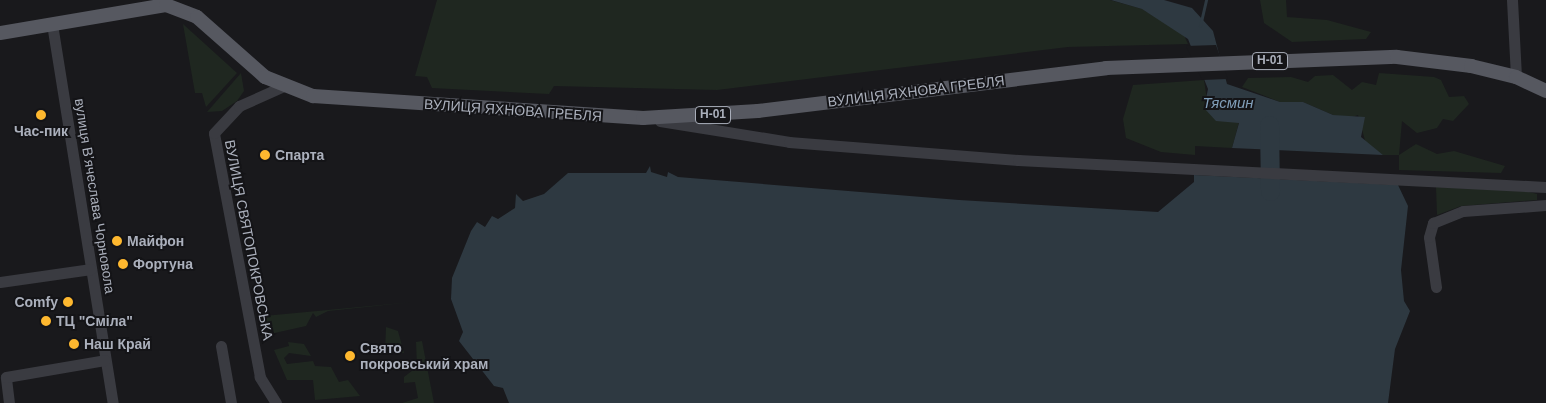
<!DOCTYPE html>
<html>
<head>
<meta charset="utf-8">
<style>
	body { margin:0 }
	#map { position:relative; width:1546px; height:403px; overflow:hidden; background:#19191c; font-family:Arial,sans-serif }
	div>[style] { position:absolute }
	.green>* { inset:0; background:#1f2720 }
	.water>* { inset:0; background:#2e3941 }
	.pier>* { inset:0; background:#19191c }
	.stream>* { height:3px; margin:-1.5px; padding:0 1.5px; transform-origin:1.5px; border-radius:1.5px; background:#2e3941 }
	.river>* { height:19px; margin:-9.5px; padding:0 9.5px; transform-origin:9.5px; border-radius:9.5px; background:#2e3941 }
	.minor>* { height:11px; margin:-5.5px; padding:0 5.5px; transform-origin:5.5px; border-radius:5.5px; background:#3a3b41 }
	.major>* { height:14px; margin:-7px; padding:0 7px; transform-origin:7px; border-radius:7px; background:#565860 }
	.dots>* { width:14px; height:14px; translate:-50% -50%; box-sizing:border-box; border:2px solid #141417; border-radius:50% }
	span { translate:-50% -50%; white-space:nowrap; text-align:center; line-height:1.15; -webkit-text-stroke:4px #141417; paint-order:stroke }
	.shield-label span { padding:1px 4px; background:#141417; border:1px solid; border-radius:4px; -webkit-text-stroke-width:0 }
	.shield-label { font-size:12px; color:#abb0bc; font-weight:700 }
	.street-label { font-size:14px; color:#abb0bc }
	.poi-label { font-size:14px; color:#abb0bc; font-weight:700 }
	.left { translate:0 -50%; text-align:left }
	.right { translate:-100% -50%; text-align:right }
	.water-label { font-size:15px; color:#809eb9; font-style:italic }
</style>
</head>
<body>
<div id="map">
	<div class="green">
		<div style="clip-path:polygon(437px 0,1110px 0,1142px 9px,1183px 33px,1188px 44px,1068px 47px,717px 90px,554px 86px,549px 94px,432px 88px,427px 77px,415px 76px)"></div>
		<div style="clip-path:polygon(1260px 0,1286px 0,1287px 17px,1327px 20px,1371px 32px,1366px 39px,1292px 42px,1264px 23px)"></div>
		<div style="clip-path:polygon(183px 24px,237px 73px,206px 107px,202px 93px,195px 93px)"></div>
		<div style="clip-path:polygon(241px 73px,244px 91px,237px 101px,222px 111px,207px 112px)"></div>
		<div style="clip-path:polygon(1379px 73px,1434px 77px,1441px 80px,1449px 97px,1464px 96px,1469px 104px,1453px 121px,1443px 119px,1437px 128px,1417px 133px,1402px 121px,1399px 155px,1416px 144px,1437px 154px,1454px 151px,1505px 166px,1501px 173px,1399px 170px,1399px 155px,1383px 155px,1366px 144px,1358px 115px,1350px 118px,1333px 115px,1303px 102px,1280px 102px,1242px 87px,1248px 78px,1291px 77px,1308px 82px,1315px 76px,1333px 75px,1352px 90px,1362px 82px,1376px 85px)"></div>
		<div style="clip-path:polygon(1204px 80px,1207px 100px,1239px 122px,1232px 148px,1195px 146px,1195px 155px,1161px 152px,1126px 138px,1123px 119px,1133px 85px)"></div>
		<div style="clip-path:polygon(1436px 187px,1525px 191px,1537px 194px,1537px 200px,1461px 206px,1437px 215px)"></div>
		<div style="clip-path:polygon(413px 302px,328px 311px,316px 317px,313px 313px,306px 326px,270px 334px,264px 316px)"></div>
		<div style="clip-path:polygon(386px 327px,398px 331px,404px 353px,385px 353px)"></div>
		<div style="clip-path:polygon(422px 341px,434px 403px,402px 403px,418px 398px,415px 382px,404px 383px,404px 377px,417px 367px,416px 342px)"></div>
		<div style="clip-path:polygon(288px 342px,304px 344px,311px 356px,289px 353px,284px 358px,287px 364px,313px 361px,315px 366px,331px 367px,339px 382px,348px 380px,360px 396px,315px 400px,313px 380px,287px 380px,274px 350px,289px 346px)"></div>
	</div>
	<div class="water">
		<div style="clip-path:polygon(1111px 0,1164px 0,1192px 8px,1213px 31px,1227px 84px,1280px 102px,1303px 102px,1333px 115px,1365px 117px,1361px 137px,1383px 155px,1232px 148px,1239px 123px,1216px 121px,1204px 108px,1208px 89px,1188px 39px,1142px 9px)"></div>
		<div style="clip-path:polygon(650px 166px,651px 172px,667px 177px,668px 172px,678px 177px,959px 200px,1158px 212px,1194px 182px,1194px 175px,1398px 185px,1408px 206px,1401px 270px,1404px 301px,1410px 311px,1395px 349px,1388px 403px,509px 403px,503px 388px,494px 386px,459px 341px,463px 332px,451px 299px,452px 278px,471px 231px,477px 222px,485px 227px,492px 216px,498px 219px,515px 208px,516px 194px,523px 201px,544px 194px,568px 173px,646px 173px)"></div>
	</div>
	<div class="pier">
		<div style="clip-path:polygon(1216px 45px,1228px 79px,1202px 80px,1186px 46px)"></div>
	</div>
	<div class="stream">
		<div style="left:1200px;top:26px;width:27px;rotate:-77deg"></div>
	</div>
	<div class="river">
		<div style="left:1269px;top:125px;width:66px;rotate:89.1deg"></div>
	</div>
	<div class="minor">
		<div style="left:1512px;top:0;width:77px;rotate:87deg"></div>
		<div style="left:52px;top:24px;width:384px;rotate:80.9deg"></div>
		<div style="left:660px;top:121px;width:131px;rotate:9.2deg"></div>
		<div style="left:789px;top:142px;width:230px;rotate:4.5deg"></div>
		<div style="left:1018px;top:160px;width:529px;rotate:2.93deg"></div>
		<div style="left:0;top:282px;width:92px;rotate:-8.1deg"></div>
		<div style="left:1436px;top:287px;width:50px;rotate:-98deg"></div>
		<div style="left:1429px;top:237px;width:15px;rotate:-74deg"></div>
		<div style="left:1433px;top:223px;width:32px;rotate:-22deg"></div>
		<div style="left:1463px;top:211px;width:83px;rotate:-4.1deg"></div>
		<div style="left:221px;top:346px;width:58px;rotate:80deg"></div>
		<div style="left:9px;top:403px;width:26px;rotate:-97deg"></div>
		<div style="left:6px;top:377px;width:100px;rotate:-9.7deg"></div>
		<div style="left:276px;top:403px;width:31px;rotate:-122deg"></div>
		<div style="left:260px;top:377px;width:248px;rotate:-100.7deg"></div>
		<div style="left:214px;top:133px;width:37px;rotate:-47deg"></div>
		<div style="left:239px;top:106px;width:49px;rotate:-24deg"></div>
	</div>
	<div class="major">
		<div style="left:0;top:33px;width:168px;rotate:-9.6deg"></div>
		<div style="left:166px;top:5px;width:33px;rotate:21deg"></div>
		<div style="left:197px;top:17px;width:91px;rotate:41.4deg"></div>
		<div style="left:265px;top:77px;width:52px;rotate:21.6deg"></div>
		<div style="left:313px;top:96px;width:331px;rotate:3.8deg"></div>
		<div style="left:643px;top:118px;width:115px;rotate:-3.5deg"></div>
		<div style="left:758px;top:111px;width:351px;rotate:-7deg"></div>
		<div style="left:1106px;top:68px;width:291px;rotate:-2.2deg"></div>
		<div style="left:1397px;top:57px;width:75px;rotate:6.9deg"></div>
		<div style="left:1471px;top:66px;width:46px;rotate:13.7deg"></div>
		<div style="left:1516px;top:77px;width:33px;rotate:25deg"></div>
	</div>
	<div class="dots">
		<div style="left:41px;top:115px;background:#feb82f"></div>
		<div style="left:265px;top:155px;background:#feb82f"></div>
		<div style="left:117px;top:241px;background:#feb82f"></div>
		<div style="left:123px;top:264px;background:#feb82f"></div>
		<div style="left:68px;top:302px;background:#feb82f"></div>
		<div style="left:46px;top:321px;background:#feb82f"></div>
		<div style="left:74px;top:344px;background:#feb82f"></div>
		<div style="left:350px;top:356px;background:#feb82f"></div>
	</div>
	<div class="shield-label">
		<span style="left:1270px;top:61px">Н-01</span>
		<span style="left:713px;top:115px">Н-01</span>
	</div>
	<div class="street-label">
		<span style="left:916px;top:91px;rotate:-7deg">ВУЛИЦЯ ЯХНОВА ГРЕБЛЯ</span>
		<span style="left:513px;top:110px;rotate:4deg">ВУЛИЦЯ ЯХНОВА ГРЕБЛЯ</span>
		<span style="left:95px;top:196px;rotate:81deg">вулиця Вʼячеслава Чорновола</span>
		<span style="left:249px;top:240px;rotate:79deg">ВУЛИЦЯ СВЯТОПОКРОВСЬКА</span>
	</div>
	<div class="poi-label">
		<span style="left:41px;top:131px">Час-пик</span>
		<span class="left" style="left:275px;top:155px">Спарта</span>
		<span class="left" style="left:127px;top:241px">Майфон</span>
		<span class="left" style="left:133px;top:264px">Фортуна</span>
		<span class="right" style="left:58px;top:302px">Comfy</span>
		<span class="left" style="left:56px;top:321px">ТЦ "Смiла"</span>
		<span class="left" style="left:84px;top:344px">Наш Край</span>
		<span class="left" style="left:360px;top:356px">Свято<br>покровський храм</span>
	</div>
	<div class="water-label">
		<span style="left:1228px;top:103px">Тясмин</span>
	</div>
</div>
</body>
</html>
